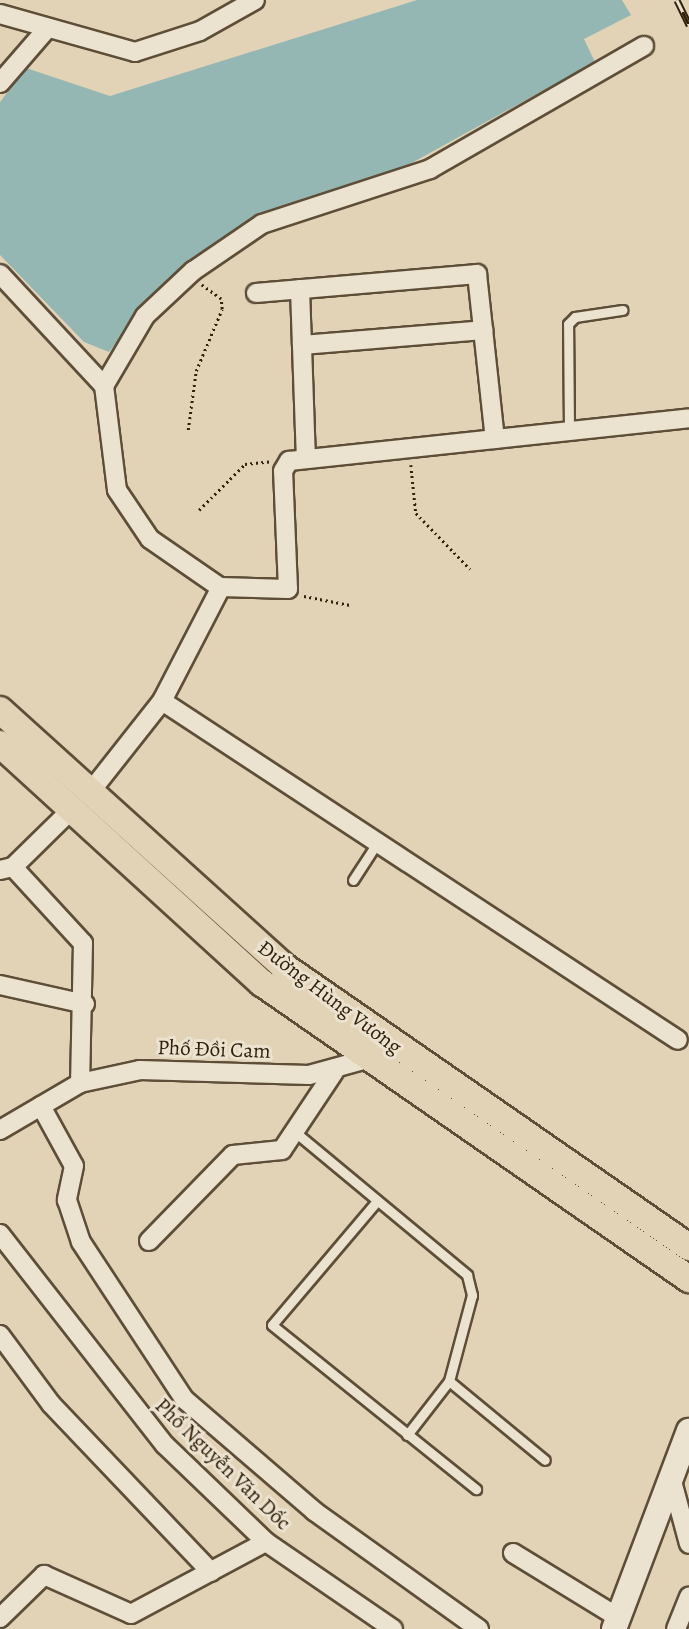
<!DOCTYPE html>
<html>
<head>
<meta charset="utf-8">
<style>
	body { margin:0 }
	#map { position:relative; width:689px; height:1629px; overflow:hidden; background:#e2d3b7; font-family:Alegreya,serif }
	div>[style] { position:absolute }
	.water>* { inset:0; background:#95b7b3 }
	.path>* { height:2.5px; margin-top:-1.25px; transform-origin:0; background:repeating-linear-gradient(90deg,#32220d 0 2px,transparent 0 5.5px) }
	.roads { filter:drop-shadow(2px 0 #5e4e38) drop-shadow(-2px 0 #5e4e38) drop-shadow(0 2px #5e4e38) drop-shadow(0 -2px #5e4e38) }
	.lane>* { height:9px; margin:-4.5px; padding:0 4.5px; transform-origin:4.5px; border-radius:4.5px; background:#ece2d0 }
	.street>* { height:18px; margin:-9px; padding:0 9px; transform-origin:9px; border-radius:9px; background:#ece2d0 }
	.secondary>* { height:24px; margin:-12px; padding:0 12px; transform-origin:12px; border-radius:12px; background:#ece2d0 }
	.primary>* { height:26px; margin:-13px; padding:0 13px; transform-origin:13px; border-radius:13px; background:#e2d3b7 }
	.rail>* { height:7px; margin-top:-3.5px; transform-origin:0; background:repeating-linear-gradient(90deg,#ece2d0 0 13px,#32220d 0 26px); box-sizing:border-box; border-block:2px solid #32220d }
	span { translate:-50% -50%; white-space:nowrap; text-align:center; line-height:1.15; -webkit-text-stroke:6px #ece2d0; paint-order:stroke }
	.street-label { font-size:21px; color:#32220d }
</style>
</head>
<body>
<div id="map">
	<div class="water">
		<div style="clip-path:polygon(417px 0,622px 0,631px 15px,584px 39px,595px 62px,379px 181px,304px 198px,214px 244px,165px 282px,109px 352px,84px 342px,0 255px,0 102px,26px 68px,110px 96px)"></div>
	</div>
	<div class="path">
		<div style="left:188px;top:430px;width:60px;rotate:-82.3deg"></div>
		<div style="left:196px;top:371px;width:67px;rotate:-67.2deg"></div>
		<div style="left:222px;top:309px;width:10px;rotate:-96deg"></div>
		<div style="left:221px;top:299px;width:24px;rotate:-144deg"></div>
		<div style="left:411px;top:465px;width:48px;rotate:84.1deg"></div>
		<div style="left:416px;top:513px;width:78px;rotate:46deg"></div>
		<div style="left:199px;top:510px;width:65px;rotate:-45deg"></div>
		<div style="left:245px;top:464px;width:27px;rotate:-6deg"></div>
		<div style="left:304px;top:596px;width:47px;rotate:11.1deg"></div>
	</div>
	<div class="roads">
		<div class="lane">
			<div style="left:569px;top:430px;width:106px;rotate:-90.5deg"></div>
			<div style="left:568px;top:324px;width:10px;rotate:-45deg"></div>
			<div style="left:575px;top:317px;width:48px;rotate:-8.5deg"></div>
			<div style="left:353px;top:880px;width:44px;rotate:-57deg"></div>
			<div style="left:295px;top:1132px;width:224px;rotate:39.7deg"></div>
			<div style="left:467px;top:1275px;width:21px;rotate:76deg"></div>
			<div style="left:472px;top:1295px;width:89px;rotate:105deg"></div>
			<div style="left:449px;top:1381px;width:124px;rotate:39.5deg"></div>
			<div style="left:377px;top:1201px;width:162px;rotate:130.3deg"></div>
			<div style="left:272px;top:1325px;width:262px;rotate:38.8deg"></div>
			<div style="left:407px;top:1435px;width:68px;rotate:-52.1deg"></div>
		</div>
		<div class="street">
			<div style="left:0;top:14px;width:140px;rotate:15.7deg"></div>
			<div style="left:135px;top:52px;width:68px;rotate:-17.9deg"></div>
			<div style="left:200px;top:31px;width:63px;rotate:-29.4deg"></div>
			<div style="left:0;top:83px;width:69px;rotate:-49.1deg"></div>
			<div style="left:0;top:274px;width:153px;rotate:47.1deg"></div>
			<div style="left:300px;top:289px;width:170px;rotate:88deg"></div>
			<div style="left:256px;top:293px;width:222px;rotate:-4.9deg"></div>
			<div style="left:477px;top:274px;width:166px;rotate:83.8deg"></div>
			<div style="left:302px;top:345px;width:182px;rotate:-4.7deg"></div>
			<div style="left:221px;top:588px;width:86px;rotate:-145.4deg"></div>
			<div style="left:150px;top:539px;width:59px;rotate:-124deg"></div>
			<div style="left:117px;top:490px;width:105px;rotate:-97.1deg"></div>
			<div style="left:104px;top:386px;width:81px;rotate:-59.6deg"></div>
			<div style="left:145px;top:316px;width:66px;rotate:-43.2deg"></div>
			<div style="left:193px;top:271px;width:83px;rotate:-34.3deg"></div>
			<div style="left:262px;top:224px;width:177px;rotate:-18.1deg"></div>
			<div style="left:430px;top:169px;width:247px;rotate:-29.9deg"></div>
			<div style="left:162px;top:701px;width:617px;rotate:33.3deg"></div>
			<div style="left:91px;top:791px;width:115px;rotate:-51.7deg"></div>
			<div style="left:162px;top:701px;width:128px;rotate:-62.6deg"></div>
			<div style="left:221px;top:587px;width:67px;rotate:1.7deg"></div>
			<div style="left:288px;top:589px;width:118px;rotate:-92.4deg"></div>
			<div style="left:283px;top:471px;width:12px;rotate:-59deg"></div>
			<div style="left:289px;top:461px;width:402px;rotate:-6.1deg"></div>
			<div style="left:13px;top:867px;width:103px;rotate:47.4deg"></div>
			<div style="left:83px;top:943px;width:140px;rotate:91.2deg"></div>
			<div style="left:0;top:870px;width:13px;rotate:-13deg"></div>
			<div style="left:13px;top:867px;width:83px;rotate:-44.5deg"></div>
			<div style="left:0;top:985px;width:87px;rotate:12.6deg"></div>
			<div style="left:41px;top:1106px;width:68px;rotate:61.2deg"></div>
			<div style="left:74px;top:1166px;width:35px;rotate:102deg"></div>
			<div style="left:67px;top:1200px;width:44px;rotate:71.6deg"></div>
			<div style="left:81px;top:1242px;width:188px;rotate:56.7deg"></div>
			<div style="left:184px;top:1399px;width:172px;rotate:40.7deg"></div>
			<div style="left:314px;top:1511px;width:203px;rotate:35.6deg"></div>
			<div style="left:0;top:1130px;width:93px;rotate:-30.4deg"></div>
			<div style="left:80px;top:1083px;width:61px;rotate:-12.2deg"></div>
			<div style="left:140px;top:1070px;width:169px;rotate:1.7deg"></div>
			<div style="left:309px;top:1075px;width:72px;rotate:-15.4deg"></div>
			<div style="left:0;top:1234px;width:268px;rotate:52deg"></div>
			<div style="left:165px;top:1445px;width:140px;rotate:43.8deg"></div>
			<div style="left:266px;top:1542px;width:154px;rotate:34.4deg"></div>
			<div style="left:149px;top:1241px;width:120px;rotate:-45.7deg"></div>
			<div style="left:233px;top:1155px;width:49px;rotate:-5.8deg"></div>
			<div style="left:282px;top:1150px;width:94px;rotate:-56.3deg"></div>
			<div style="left:0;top:1335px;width:86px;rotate:53.5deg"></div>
			<div style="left:51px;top:1404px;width:232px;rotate:46.4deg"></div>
			<div style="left:672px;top:1481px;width:65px;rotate:74.9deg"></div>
			<div style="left:513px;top:1553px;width:124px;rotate:31.5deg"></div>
			<div style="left:0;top:1618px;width:62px;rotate:-44.3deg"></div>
			<div style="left:44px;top:1575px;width:95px;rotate:24.1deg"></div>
			<div style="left:131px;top:1614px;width:153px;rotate:-28.1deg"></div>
			<div style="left:676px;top:1629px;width:35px;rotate:-68deg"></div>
		</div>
		<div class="secondary">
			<div style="left:614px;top:1629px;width:212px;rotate:-69.3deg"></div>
		</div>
		<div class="primary">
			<div style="left:0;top:710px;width:382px;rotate:42.1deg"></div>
			<div style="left:283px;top:966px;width:494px;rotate:34.7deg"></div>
			<div style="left:0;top:744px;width:355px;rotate:42.4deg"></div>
			<div style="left:262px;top:983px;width:520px;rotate:34.73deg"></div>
		</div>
	</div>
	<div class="rail">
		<div style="left:677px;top:0;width:28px;rotate:64deg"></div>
	</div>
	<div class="street-label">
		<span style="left:330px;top:997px;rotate:37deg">Đường Hùng Vương</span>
		<span style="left:214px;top:1049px;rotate:2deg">Phố Đồi Cam</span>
		<span style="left:223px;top:1464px;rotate:44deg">Phố Nguyễn Văn Dốc</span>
	</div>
</div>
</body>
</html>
